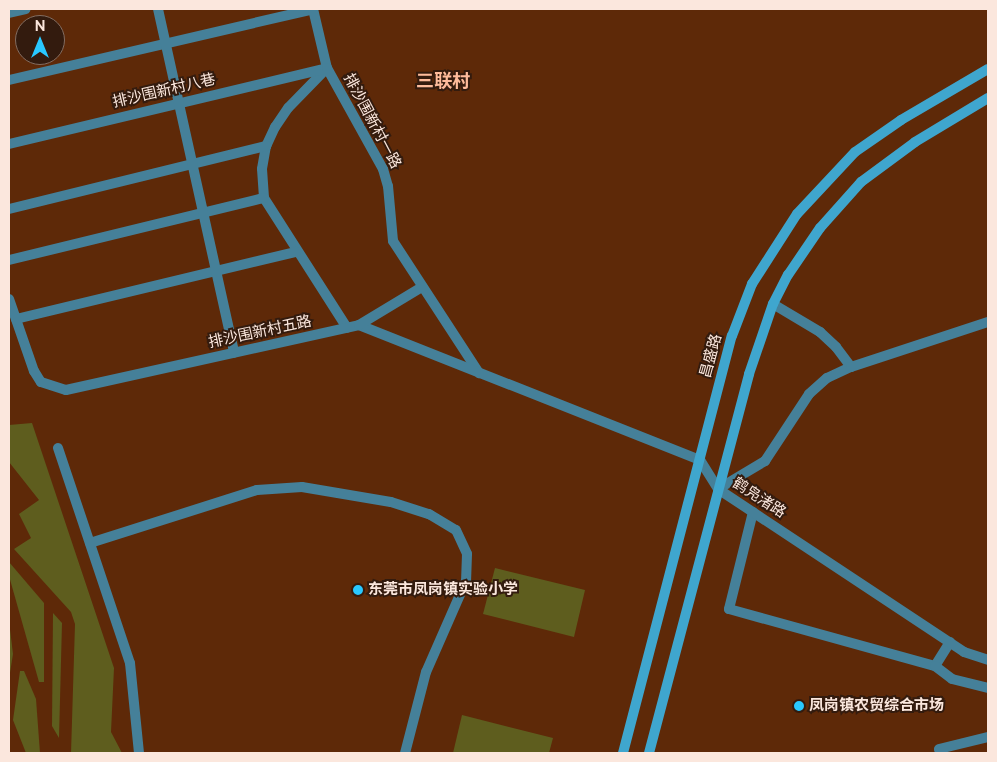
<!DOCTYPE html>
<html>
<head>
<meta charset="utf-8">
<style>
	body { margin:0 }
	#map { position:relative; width:997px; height:762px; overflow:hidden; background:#5e2908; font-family:Raleway,"Noto Sans SC",sans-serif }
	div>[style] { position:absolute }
	.green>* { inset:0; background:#5e5d1e }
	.lane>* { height:10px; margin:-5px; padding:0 5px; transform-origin:5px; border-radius:5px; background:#458099 }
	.street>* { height:10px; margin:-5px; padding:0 5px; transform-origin:5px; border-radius:5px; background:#458099 }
	.secondary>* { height:10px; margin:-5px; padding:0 5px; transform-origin:5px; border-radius:5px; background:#3fa6ce }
	.dots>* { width:14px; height:14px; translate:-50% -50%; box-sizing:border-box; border:2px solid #331b0e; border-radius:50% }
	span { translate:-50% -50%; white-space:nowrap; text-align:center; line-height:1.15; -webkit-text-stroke:4px #331b0e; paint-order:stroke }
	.street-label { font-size:15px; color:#fbe7dd }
	.poi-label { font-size:15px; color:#fbe7dd; font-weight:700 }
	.left { translate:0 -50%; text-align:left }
	.quarter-label { font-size:18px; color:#fdbb9b; font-weight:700 }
	.frame { position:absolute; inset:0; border:10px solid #fbe7dd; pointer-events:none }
	.north { position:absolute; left:15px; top:15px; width:50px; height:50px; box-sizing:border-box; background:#331b0e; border:1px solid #836d61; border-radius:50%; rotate:0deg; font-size:14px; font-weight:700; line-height:20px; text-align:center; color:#fbe7dd }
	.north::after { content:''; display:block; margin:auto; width:18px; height:22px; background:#29c8ff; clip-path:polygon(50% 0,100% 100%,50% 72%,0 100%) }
</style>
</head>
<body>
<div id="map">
	<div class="green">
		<div style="clip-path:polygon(32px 423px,114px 668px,111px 732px,122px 753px,71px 753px,75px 624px,71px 612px,14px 549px,31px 538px,19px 514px,39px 500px,9px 462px,9px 425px)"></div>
		<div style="clip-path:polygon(9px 562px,44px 603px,44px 682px,39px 682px,9px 576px)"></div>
		<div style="clip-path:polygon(495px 568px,585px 590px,574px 637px,483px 614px)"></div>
		<div style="clip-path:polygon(53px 613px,62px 623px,59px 738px,52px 726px)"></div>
		<div style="clip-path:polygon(9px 621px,13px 654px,9px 679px)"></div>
		<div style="clip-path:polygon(20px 671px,24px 671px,36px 699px,40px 753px,26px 753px,13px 720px)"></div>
		<div style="clip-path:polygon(462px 715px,553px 738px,549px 753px,453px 753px)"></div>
	</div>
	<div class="lane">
		<div style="left:9px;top:13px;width:17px;rotate:-13deg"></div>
		<div style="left:326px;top:69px;width:54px;rotate:134.3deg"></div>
		<div style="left:288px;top:108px;width:23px;rotate:124deg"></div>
		<div style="left:275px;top:127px;width:21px;rotate:115deg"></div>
		<div style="left:266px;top:146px;width:23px;rotate:100deg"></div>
		<div style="left:262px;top:169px;width:29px;rotate:86deg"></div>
		<div style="left:264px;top:198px;width:154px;rotate:57.4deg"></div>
		<div style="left:9px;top:80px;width:312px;rotate:-13.1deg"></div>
		<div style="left:9px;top:144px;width:327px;rotate:-13.4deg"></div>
		<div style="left:9px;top:209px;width:265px;rotate:-13.8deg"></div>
		<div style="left:9px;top:260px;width:262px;rotate:-13.7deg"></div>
		<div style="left:773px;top:304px;width:55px;rotate:30.8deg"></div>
		<div style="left:820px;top:332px;width:22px;rotate:43deg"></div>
		<div style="left:836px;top:347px;width:25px;rotate:53deg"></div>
		<div style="left:16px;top:319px;width:288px;rotate:-13.5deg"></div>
		<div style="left:58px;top:448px;width:227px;rotate:71.5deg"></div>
		<div style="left:130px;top:663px;width:90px;rotate:84.3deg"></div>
		<div style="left:718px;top:489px;width:55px;rotate:-30.8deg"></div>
		<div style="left:765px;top:461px;width:80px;rotate:-56.7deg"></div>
		<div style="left:809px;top:394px;width:24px;rotate:-42deg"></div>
		<div style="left:827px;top:378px;width:26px;rotate:-25deg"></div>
		<div style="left:851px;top:367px;width:144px;rotate:-18.2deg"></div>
		<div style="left:753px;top:512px;width:100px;rotate:103.9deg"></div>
		<div style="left:729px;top:609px;width:214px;rotate:15.5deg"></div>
		<div style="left:90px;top:543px;width:175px;rotate:-17.6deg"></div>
		<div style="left:257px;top:490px;width:45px;rotate:-3.8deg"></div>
		<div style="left:302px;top:487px;width:90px;rotate:9.6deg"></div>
		<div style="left:391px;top:502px;width:40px;rotate:18deg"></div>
		<div style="left:429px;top:514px;width:31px;rotate:31deg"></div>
		<div style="left:456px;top:530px;width:26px;rotate:65deg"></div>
		<div style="left:467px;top:554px;width:27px;rotate:92deg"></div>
		<div style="left:466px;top:581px;width:99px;rotate:113.7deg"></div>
		<div style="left:426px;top:672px;width:84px;rotate:104.5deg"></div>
		<div style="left:950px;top:642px;width:28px;rotate:122deg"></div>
		<div style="left:935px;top:666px;width:21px;rotate:37deg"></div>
		<div style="left:952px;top:679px;width:37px;rotate:14deg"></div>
		<div style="left:941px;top:753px;width:4px;rotate:-117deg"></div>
		<div style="left:939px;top:749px;width:50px;rotate:-13.8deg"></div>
	</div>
	<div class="street">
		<div style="left:158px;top:9px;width:352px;rotate:77.5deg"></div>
		<div style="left:313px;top:9px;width:61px;rotate:76.7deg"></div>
		<div style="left:327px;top:68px;width:115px;rotate:61deg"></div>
		<div style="left:383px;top:169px;width:18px;rotate:74deg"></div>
		<div style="left:388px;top:186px;width:55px;rotate:84.8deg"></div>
		<div style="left:393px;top:241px;width:158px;rotate:56.9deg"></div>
		<div style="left:9px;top:299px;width:76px;rotate:70.9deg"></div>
		<div style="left:34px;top:371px;width:13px;rotate:58deg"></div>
		<div style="left:41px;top:382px;width:26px;rotate:18deg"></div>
		<div style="left:66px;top:390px;width:300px;rotate:-12.5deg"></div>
		<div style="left:359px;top:325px;width:367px;rotate:21.6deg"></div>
		<div style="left:700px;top:460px;width:34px;rotate:58deg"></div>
		<div style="left:718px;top:489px;width:295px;rotate:33.5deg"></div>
		<div style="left:964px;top:652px;width:25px;rotate:18deg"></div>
		<div style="left:359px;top:325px;width:74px;rotate:-31.1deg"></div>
	</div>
	<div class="secondary">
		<div style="left:623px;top:753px;width:431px;rotate:-75.4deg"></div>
		<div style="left:732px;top:336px;width:56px;rotate:-69deg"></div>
		<div style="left:752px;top:284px;width:83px;rotate:-57.3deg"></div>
		<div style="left:797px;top:214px;width:85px;rotate:-46.9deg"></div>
		<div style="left:855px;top:152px;width:56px;rotate:-34.8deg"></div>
		<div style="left:901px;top:120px;width:101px;rotate:-30.4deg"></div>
		<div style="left:649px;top:753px;width:392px;rotate:-75.2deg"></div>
		<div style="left:749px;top:374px;width:74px;rotate:-71.1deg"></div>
		<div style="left:773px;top:304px;width:33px;rotate:-63deg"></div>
		<div style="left:788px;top:275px;width:57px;rotate:-55.8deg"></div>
		<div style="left:820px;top:228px;width:62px;rotate:-48.3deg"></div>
		<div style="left:861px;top:182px;width:67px;rotate:-36.5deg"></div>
		<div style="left:915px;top:142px;width:85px;rotate:-31.1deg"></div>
	</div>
	<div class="dots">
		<div style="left:358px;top:590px;background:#29c8ff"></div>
		<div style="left:799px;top:706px;background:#29c8ff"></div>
	</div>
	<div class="street-label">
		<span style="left:164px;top:91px;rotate:-13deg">排沙围新村八巷</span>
		<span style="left:372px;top:121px;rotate:62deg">排沙围新村一路</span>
		<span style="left:260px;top:332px;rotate:-12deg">排沙围新村五路</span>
		<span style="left:711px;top:356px;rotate:-75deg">昌盛路</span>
		<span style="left:759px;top:498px;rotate:33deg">鹤凫渚路</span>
	</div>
	<div class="poi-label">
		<span class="left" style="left:368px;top:590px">东莞市凤岗镇实验小学</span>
		<span class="left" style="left:809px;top:706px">凤岗镇农贸综合市场</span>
	</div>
	<div class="quarter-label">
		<span style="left:443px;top:81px">三联村</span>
	</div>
	<div class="frame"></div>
	<div class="north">N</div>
</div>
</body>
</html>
